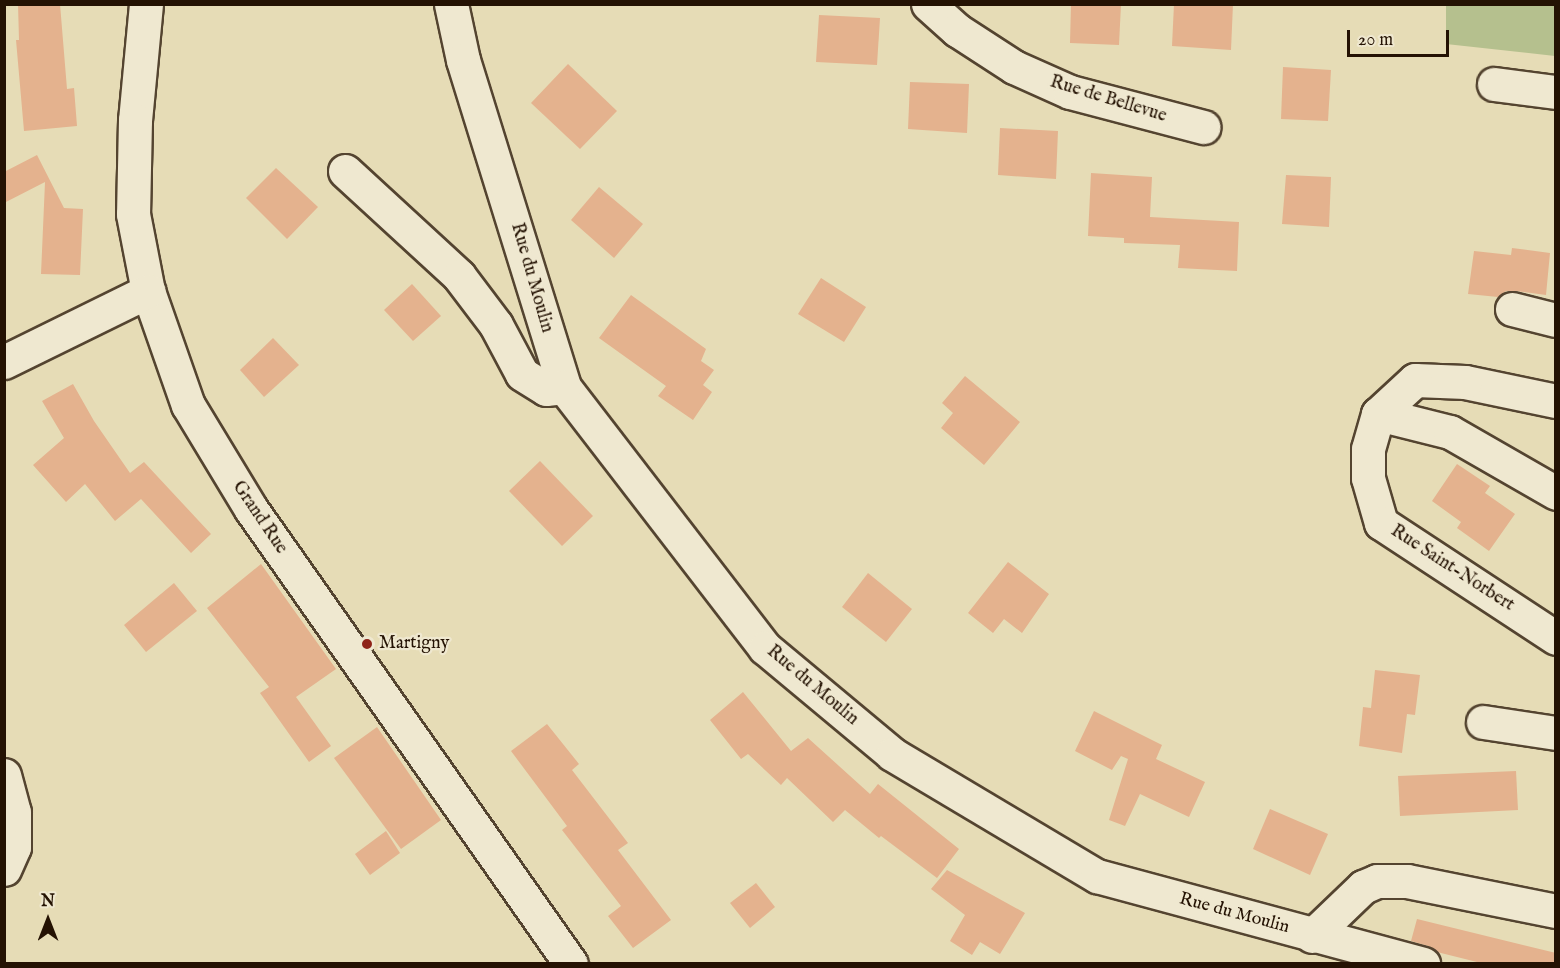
<!DOCTYPE html>
<html>
<head>
<meta charset="utf-8">
<style>
	body { margin:0 }
	#map { position:relative; width:1560px; height:968px; overflow:hidden; background:#e6dcb6; font-family:"IM FELL English",serif }
	div>[style] { position:absolute }
	.green>* { inset:0; background:#b5c08e }
	.building>* { inset:0; background:#e4b28e }
	.roads { filter:drop-shadow(2px 0 #544430) drop-shadow(-2px 0 #544430) drop-shadow(0 2px #544430) drop-shadow(0 -2px #544430) }
	.minor>* { height:33px; margin:-16.5px; padding:0 16.5px; transform-origin:16.5px; border-radius:16.5px; background:#efe8d0 }
	.dots>* { width:16px; height:16px; translate:-50% -50%; box-sizing:border-box; border:3px solid #efe8d0; border-radius:50% }
	span { translate:-50% -50%; white-space:nowrap; text-align:center; line-height:1.15; -webkit-text-stroke:4.5px #efe8d0; paint-order:stroke }
	.street-label { font-size:18px; color:#241203 }
	.poi-label { font-size:18px; color:#241203 }
	.left { translate:0 -50%; text-align:left }
	.frame { position:absolute; inset:0; border:6px solid #241203; pointer-events:none }
	.north { position:absolute; left:18px; top:890px; width:60px; height:60px; -webkit-text-stroke:4px #efe8d0; paint-order:stroke; rotate:0deg; font-size:16px; font-weight:700; line-height:24px; text-align:center; color:#241203 }
	.north::after { content:''; display:block; margin:auto; width:21px; height:27px; background:#241203; clip-path:polygon(50% 0,100% 100%,50% 72%,0 100%) }
	.scale { position:absolute; left:1347px; top:30px; width:102px; height:27px; box-sizing:border-box; border:3px solid #241203; border-top:0; padding-left:8px; font-size:18px; line-height:21px; white-space:nowrap; color:#241203; -webkit-text-stroke:4px #efe8d0; paint-order:stroke }
</style>
</head>
<body>
<div id="map">
	<div class="green">
		<div style="clip-path:polygon(1446px 5px,1555px 5px,1555px 56px,1446px 44px)"></div>
	</div>
	<div class="building">
		<div style="clip-path:polygon(18px 4px,60px 4px,67px 89px,74px 88px,77px 126px,24px 131px,16px 40px,19px 40px)"></div>
		<div style="clip-path:polygon(1071px 4px,1121px 4px,1119px 45px,1070px 43px)"></div>
		<div style="clip-path:polygon(1174px 4px,1233px 4px,1231px 50px,1172px 46px)"></div>
		<div style="clip-path:polygon(819px 15px,880px 18px,877px 65px,816px 62px)"></div>
		<div style="clip-path:polygon(568px 64px,617px 111px,580px 149px,531px 103px)"></div>
		<div style="clip-path:polygon(1283px 67px,1331px 70px,1328px 121px,1281px 119px)"></div>
		<div style="clip-path:polygon(910px 82px,969px 84px,967px 133px,908px 129px)"></div>
		<div style="clip-path:polygon(1000px 128px,1058px 131px,1056px 179px,998px 175px)"></div>
		<div style="clip-path:polygon(37px 155px,64px 208px,83px 209px,80px 275px,41px 274px,45px 182px,4px 203px,4px 172px)"></div>
		<div style="clip-path:polygon(276px 168px,318px 207px,287px 239px,246px 198px)"></div>
		<div style="clip-path:polygon(1091px 173px,1152px 177px,1150px 217px,1239px 222px,1237px 271px,1178px 268px,1180px 245px,1124px 243px,1124px 238px,1088px 236px)"></div>
		<div style="clip-path:polygon(1286px 175px,1331px 177px,1329px 227px,1282px 224px)"></div>
		<div style="clip-path:polygon(599px 187px,643px 224px,614px 258px,571px 220px)"></div>
		<div style="clip-path:polygon(1512px 248px,1550px 253px,1546px 295px,1516px 291px,1506px 291px,1498px 297px,1468px 294px,1474px 251px,1511px 255px)"></div>
		<div style="clip-path:polygon(821px 278px,866px 307px,844px 342px,798px 314px)"></div>
		<div style="clip-path:polygon(412px 284px,441px 316px,413px 341px,384px 310px)"></div>
		<div style="clip-path:polygon(631px 295px,706px 349px,701px 361px,714px 370px,703px 385px,712px 392px,693px 420px,658px 396px,666px 386px,599px 338px)"></div>
		<div style="clip-path:polygon(273px 338px,299px 365px,264px 397px,240px 370px)"></div>
		<div style="clip-path:polygon(965px 376px,1020px 422px,984px 465px,941px 428px,953px 413px,942px 403px)"></div>
		<div style="clip-path:polygon(73px 384px,94px 421px,130px 473px,144px 462px,211px 534px,191px 553px,141px 499px,115px 521px,85px 484px,66px 502px,33px 465px,64px 438px,42px 401px)"></div>
		<div style="clip-path:polygon(540px 461px,593px 516px,562px 546px,509px 491px)"></div>
		<div style="clip-path:polygon(1457px 464px,1490px 486px,1485px 493px,1515px 514px,1489px 551px,1457px 528px,1461px 522px,1432px 501px)"></div>
		<div style="clip-path:polygon(1008px 562px,1049px 594px,1022px 633px,1004px 619px,993px 633px,968px 613px)"></div>
		<div style="clip-path:polygon(261px 564px,336px 669px,296px 697px,331px 746px,309px 762px,260px 693px,269px 687px,207px 608px)"></div>
		<div style="clip-path:polygon(868px 573px,912px 609px,886px 642px,842px 607px)"></div>
		<div style="clip-path:polygon(174px 583px,197px 611px,146px 652px,124px 625px)"></div>
		<div style="clip-path:polygon(1375px 670px,1420px 675px,1415px 715px,1407px 714px,1402px 753px,1359px 746px,1363px 707px,1371px 708px)"></div>
		<div style="clip-path:polygon(743px 692px,791px 751px,808px 738px,870px 794px,878px 784px,959px 849px,937px 878px,881px 836px,879px 838px,845px 810px,833px 822px,787px 778px,781px 785px,748px 754px,741px 759px,710px 720px)"></div>
		<div style="clip-path:polygon(1094px 711px,1162px 745px,1156px 759px,1205px 782px,1189px 817px,1140px 794px,1125px 826px,1109px 820px,1128px 759px,1121px 756px,1112px 770px,1075px 751px)"></div>
		<div style="clip-path:polygon(547px 724px,579px 764px,572px 770px,628px 843px,618px 850px,671px 920px,633px 948px,608px 916px,621px 906px,562px 830px,567px 826px,511px 751px)"></div>
		<div style="clip-path:polygon(377px 727px,441px 820px,401px 849px,334px 758px)"></div>
		<div style="clip-path:polygon(1516px 771px,1518px 810px,1400px 816px,1398px 776px)"></div>
		<div style="clip-path:polygon(1270px 809px,1328px 834px,1310px 875px,1253px 849px)"></div>
		<div style="clip-path:polygon(386px 831px,400px 853px,370px 875px,355px 854px)"></div>
		<div style="clip-path:polygon(947px 870px,1025px 913px,1000px 954px,980px 942px,972px 955px,950px 941px,965px 915px,931px 889px)"></div>
		<div style="clip-path:polygon(756px 883px,775px 907px,750px 928px,730px 903px)"></div>
		<div style="clip-path:polygon(1417px 919px,1556px 953px,1555px 963px,1481px 963px,1437px 952px,1428px 946px,1411px 941px)"></div>
	</div>
	<div class="roads">
		<div class="minor">
			<div style="left:146px;top:4px;width:117px;rotate:95.4deg"></div>
			<div style="left:135px;top:120px;width:94px;rotate:91.2deg"></div>
			<div style="left:133px;top:214px;width:78px;rotate:79deg"></div>
			<div style="left:148px;top:291px;width:121px;rotate:70.7deg"></div>
			<div style="left:188px;top:405px;width:122px;rotate:58.8deg"></div>
			<div style="left:251px;top:509px;width:556px;rotate:54.88deg"></div>
			<div style="left:451px;top:4px;width:57px;rotate:77.9deg"></div>
			<div style="left:463px;top:60px;width:342px;rotate:72.8deg"></div>
			<div style="left:564px;top:387px;width:329px;rotate:52.4deg"></div>
			<div style="left:765px;top:648px;width:165px;rotate:39.8deg"></div>
			<div style="left:892px;top:754px;width:239px;rotate:30.8deg"></div>
			<div style="left:1097px;top:876px;width:338px;rotate:15.1deg"></div>
			<div style="left:928px;top:4px;width:39px;rotate:42deg"></div>
			<div style="left:957px;top:30px;width:68px;rotate:33deg"></div>
			<div style="left:1014px;top:67px;width:61px;rotate:24.1deg"></div>
			<div style="left:1070px;top:92px;width:138px;rotate:14.7deg"></div>
			<div style="left:1494px;top:84px;width:63px;rotate:7.4deg"></div>
			<div style="left:345px;top:171px;width:155px;rotate:42.6deg"></div>
			<div style="left:459px;top:276px;width:61px;rotate:52.9deg"></div>
			<div style="left:496px;top:325px;width:55px;rotate:62deg"></div>
			<div style="left:522px;top:374px;width:28px;rotate:32deg"></div>
			<div style="left:546px;top:389px;width:18px;rotate:-6deg"></div>
			<div style="left:1512px;top:309px;width:45px;rotate:14deg"></div>
			<div style="left:4px;top:362px;width:161px;rotate:-26.2deg"></div>
			<div style="left:1556px;top:401px;width:93px;rotate:-168.2deg"></div>
			<div style="left:1465px;top:382px;width:50px;rotate:-177.7deg"></div>
			<div style="left:1415px;top:380px;width:50px;rotate:137.4deg"></div>
			<div style="left:1378px;top:414px;width:36px;rotate:106deg"></div>
			<div style="left:1368px;top:449px;width:29px;rotate:90deg"></div>
			<div style="left:1368px;top:478px;width:47px;rotate:73.9deg"></div>
			<div style="left:1381px;top:523px;width:209px;rotate:33.3deg"></div>
			<div style="left:1378px;top:414px;width:74px;rotate:14deg"></div>
			<div style="left:1450px;top:432px;width:122px;rotate:29.9deg"></div>
			<div style="left:1483px;top:722px;width:74px;rotate:8.6deg"></div>
			<div style="left:4px;top:775px;width:38px;rotate:75deg"></div>
			<div style="left:14px;top:812px;width:35px;rotate:90deg"></div>
			<div style="left:14px;top:847px;width:24px;rotate:114deg"></div>
			<div style="left:1312px;top:936px;width:71px;rotate:-43.9deg"></div>
			<div style="left:1363px;top:887px;width:15px;rotate:-23deg"></div>
			<div style="left:1377px;top:881px;width:30px"></div>
			<div style="left:1407px;top:881px;width:152px;rotate:11.4deg"></div>
		</div>
	</div>
	<div class="dots">
		<div style="left:367px;top:644px;background:#8f2418"></div>
	</div>
	<div class="street-label">
		<span style="left:1108px;top:100px;rotate:17deg">Rue de Bellevue</span>
		<span style="left:531px;top:278px;rotate:74deg">Rue du Moulin</span>
		<span style="left:259px;top:518px;rotate:56deg">Grand Rue</span>
		<span style="left:1452px;top:569px;rotate:33deg">Rue Saint-Norbert</span>
		<span style="left:812px;top:686px;rotate:40deg">Rue du Moulin</span>
		<span style="left:1234px;top:914px;rotate:15deg">Rue du Moulin</span>
	</div>
	<div class="poi-label">
		<span class="left" style="left:379px;top:644px">Martigny</span>
	</div>
	<div class="frame"></div>
	<div class="north">N</div>
	<div class="scale">20 m</div>
</div>
</body>
</html>
